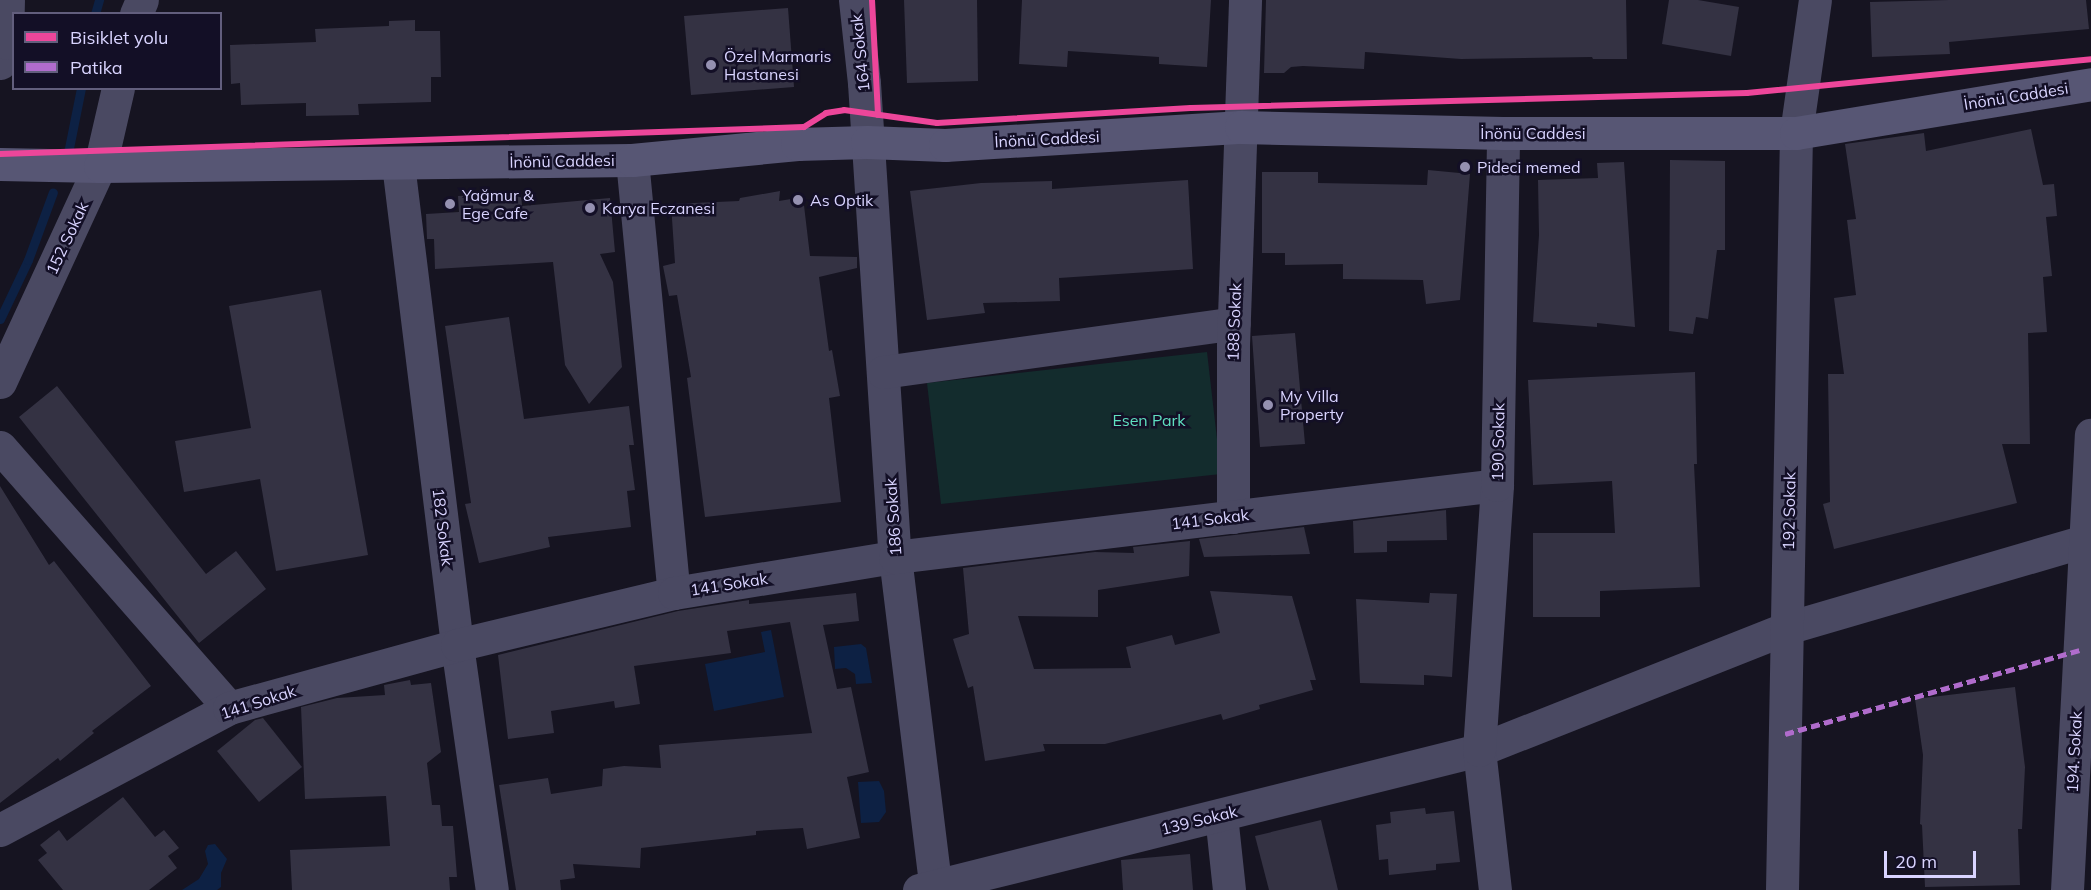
<!DOCTYPE html>
<html>
<head>
<meta charset="utf-8">
<style>
	body { margin:0 }
	#map { position:relative; width:2091px; height:890px; overflow:hidden; background:#161421; font-family:Mulish,sans-serif }
	div>[style] { position:absolute }
	.green>* { inset:0; background:#132c2d }
	.water>* { inset:0; background:#0d2144 }
	.stream>* { height:9px; margin:-4.5px; padding:0 4.5px; transform-origin:4.5px; border-radius:4.5px; background:#0d2144 }
	.building>* { inset:0; background:#343243 }
	.street>* { height:33px; margin:-16.5px; padding:0 16.5px; transform-origin:16.5px; border-radius:16.5px; background:#4a4962 }
	.secondary>* { height:33px; margin:-16.5px; padding:0 16.5px; transform-origin:16.5px; border-radius:16.5px; background:#575674 }
	.quiet>* { height:4.5px; margin-top:-2.25px; transform-origin:0; background:repeating-linear-gradient(90deg,#b06ccc 0 9px,transparent 0 13.5px) }
	.cycleway>* { height:6px; margin:-3px; padding:0 3px; transform-origin:3px; border-radius:3px; background:#ed469a }
	.dots>* { width:16px; height:16px; translate:-50% -50%; box-sizing:border-box; border:3px solid #130f26; border-radius:50% }
	span { translate:-50% -50%; white-space:nowrap; text-align:center; line-height:1.15; -webkit-text-stroke:5px #130f26; paint-order:stroke }
	.street-label { font-size:16px; color:#d9d4ff }
	.poi-label { font-size:16px; color:#d9d4ff }
	.left { translate:0 -50%; text-align:left }
	.park-label { font-size:16px; color:#5fe0c0 }
	.legend { position:absolute; left:12px; top:12px; width:210px; height:78px; box-sizing:border-box; background:#130f26; border:2px solid #625e7d; margin:0; padding:8px 10px; list-style:none; font-size:18px; color:#d9d4ff }
	.legend li { display:flex; align-items:center; gap:12px; height:30px }
	.legend b { width:30px; border:2px solid #625e7d }
	.scale { position:absolute; left:1884px; top:851px; width:92px; height:27px; box-sizing:border-box; border:3px solid #d9d4ff; border-top:0; padding-left:8px; font-size:18px; line-height:21px; white-space:nowrap; color:#d9d4ff; -webkit-text-stroke:4px #130f26; paint-order:stroke }
</style>
</head>
<body>
<div id="map">
	<div class="green">
		<div style="clip-path:polygon(1207px 352px,1221px 474px,941px 504px,927px 383px)"></div>
	</div>
	<div class="water">
		<div style="clip-path:polygon(771px 630px,784px 697px,714px 711px,705px 664px,765px 652px,761px 632px)"></div>
		<div style="clip-path:polygon(861px 644px,866px 648px,872px 683px,856px 684px,855px 674px,846px 668px,835px 669px,834px 647px)"></div>
		<div style="clip-path:polygon(879px 781px,884px 791px,886px 812px,879px 822px,861px 823px,858px 782px)"></div>
		<div style="clip-path:polygon(215px 844px,227px 859px,221px 873px,221px 887px,217px 890px,182px 890px,199px 879px,208px 864px,205px 851px,208px 845px)"></div>
	</div>
	<div class="stream">
		<div style="left:95px;top:14px;width:15px;rotate:-74deg"></div>
		<div style="left:68px;top:153px;width:66px;rotate:-78.7deg"></div>
		<div style="left:0;top:319px;width:65px;rotate:-64.6deg"></div>
		<div style="left:28px;top:260px;width:72px;rotate:-69.8deg"></div>
	</div>
	<div class="building">
		<div style="clip-path:polygon(904px 0,977px 0,978px 81px,907px 83px)"></div>
		<div style="clip-path:polygon(1022px 0,1211px 0,1207px 67px,1159px 64px,1159px 57px,1068px 51px,1067px 67px,1019px 64px)"></div>
		<div style="clip-path:polygon(1266px 0,1626px 0,1627px 59px,1593px 59px,1592px 57px,1461px 59px,1365px 52px,1364px 69px,1303px 66px,1291px 67px,1284px 73px,1264px 73px)"></div>
		<div style="clip-path:polygon(1669px 0,1698px 0,1739px 7px,1731px 56px,1662px 44px)"></div>
		<div style="clip-path:polygon(1949px 0,2086px 0,2089px 29px,1949px 42px,1950px 54px,1872px 57px,1870px 2px)"></div>
		<div style="clip-path:polygon(788px 8px,794px 87px,691px 95px,684px 16px)"></div>
		<div style="clip-path:polygon(415px 20px,415px 31px,440px 31px,441px 77px,431px 77px,431px 102px,358px 104px,359px 115px,306px 116px,306px 103px,241px 105px,240px 83px,231px 84px,230px 45px,316px 42px,315px 29px,389px 26px,389px 21px)"></div>
		<div style="clip-path:polygon(2031px 129px,2043px 185px,2054px 184px,2057px 216px,2046px 217px,2052px 276px,2043px 277px,2047px 332px,2028px 333px,2030px 444px,2002px 444px,2017px 503px,1834px 549px,1823px 504px,1830px 502px,1828px 374px,1844px 374px,1834px 298px,1856px 295px,1847px 220px,1856px 219px,1845px 144px,1924px 133px,1926px 151px)"></div>
		<div style="clip-path:polygon(1670px 160px,1725px 161px,1725px 250px,1717px 250px,1708px 319px,1696px 317px,1693px 334px,1669px 331px)"></div>
		<div style="clip-path:polygon(1624px 162px,1635px 327px,1597px 323px,1597px 327px,1533px 322px,1539px 235px,1538px 180px,1598px 178px,1597px 163px)"></div>
		<div style="clip-path:polygon(1428px 170px,1470px 174px,1460px 300px,1426px 304px,1423px 280px,1343px 279px,1343px 264px,1285px 265px,1285px 253px,1262px 253px,1262px 172px,1318px 172px,1318px 183px,1427px 185px)"></div>
		<div style="clip-path:polygon(1188px 180px,1193px 269px,1059px 278px,1060px 301px,983px 303px,985px 313px,927px 320px,910px 191px,981px 183px,1052px 181px,1052px 189px)"></div>
		<div style="clip-path:polygon(780px 191px,779px 201px,803px 197px,810px 256px,857px 257px,857px 268px,819px 277px,829px 351px,832px 350px,840px 396px,829px 398px,841px 502px,705px 517px,687px 378px,691px 377px,677px 295px,669px 296px,663px 266px,675px 263px,671px 204px,739px 201px,740px 198px)"></div>
		<div style="clip-path:polygon(521px 192px,522px 206px,610px 198px,615px 252px,600px 254px,613px 282px,622px 367px,589px 404px,565px 365px,553px 262px,435px 269px,434px 239px,427px 239px,426px 214px,459px 212px,458px 196px)"></div>
		<div style="clip-path:polygon(321px 290px,368px 555px,276px 571px,260px 479px,184px 492px,175px 441px,251px 428px,229px 306px)"></div>
		<div style="clip-path:polygon(509px 317px,524px 419px,629px 406px,634px 445px,629px 445px,635px 490px,627px 491px,631px 527px,548px 537px,550px 547px,479px 563px,465px 504px,471px 503px,445px 326px)"></div>
		<div style="clip-path:polygon(1295px 333px,1305px 444px,1260px 447px,1252px 336px)"></div>
		<div style="clip-path:polygon(1695px 372px,1697px 464px,1694px 464px,1700px 587px,1600px 591px,1600px 617px,1533px 617px,1533px 533px,1615px 533px,1612px 481px,1533px 485px,1528px 380px)"></div>
		<div style="clip-path:polygon(57px 386px,206px 574px,236px 551px,266px 589px,199px 643px,19px 417px)"></div>
		<div style="clip-path:polygon(0 486px,49px 565px,54px 561px,151px 686px,92px 731px,94px 733px,60px 761px,58px 758px,0 803px)"></div>
		<div style="clip-path:polygon(1446px 510px,1447px 540px,1387px 541px,1387px 552px,1354px 553px,1353px 521px)"></div>
		<div style="clip-path:polygon(1304px 527px,1310px 554px,1204px 557px,1199px 539px)"></div>
		<div style="clip-path:polygon(1190px 541px,1189px 576px,1098px 590px,1098px 617px,1018px 616px,1034px 669px,1131px 668px,1126px 647px,1172px 635px,1175px 645px,1220px 633px,1210px 591px,1292px 596px,1316px 680px,1310px 680px,1313px 690px,1259px 705px,1260px 709px,1223px 720px,1221px 714px,1105px 744px,1043px 744px,1045px 751px,985px 761px,973px 686px,968px 688px,953px 639px,969px 634px,963px 568px,1095px 552px,1134px 553px,1133px 547px)"></div>
		<div style="clip-path:polygon(856px 593px,859px 621px,823px 625px,837px 689px,851px 687px,869px 772px,847px 777px,860px 838px,807px 849px,803px 828px,756px 831px,756px 835px,641px 848px,640px 868px,573px 864px,575px 878px,560px 880px,561px 890px,516px 890px,499px 785px,548px 778px,551px 794px,602px 786px,603px 769px,624px 766px,661px 768px,659px 745px,812px 733px,790px 622px,727px 631px,731px 653px,634px 666px,640px 704px,615px 708px,614px 701px,551px 711px,554px 733px,508px 739px,498px 655px,678px 611px,749px 600px,749px 604px)"></div>
		<div style="clip-path:polygon(1430px 593px,1457px 594px,1452px 677px,1424px 675px,1424px 685px,1360px 683px,1356px 599px,1429px 603px)"></div>
		<div style="clip-path:polygon(410px 680px,411px 685px,431px 683px,441px 752px,427px 763px,432px 805px,440px 805px,442px 826px,453px 826px,457px 877px,449px 877px,450px 890px,292px 890px,290px 850px,390px 846px,386px 796px,305px 799px,301px 707px,337px 698px,385px 695px,384px 685px)"></div>
		<div style="clip-path:polygon(2015px 687px,2025px 767px,2022px 829px,2018px 829px,2020px 885px,1925px 887px,1922px 825px,1920px 824px,1923px 755px,1915px 699px)"></div>
		<div style="clip-path:polygon(263px 718px,302px 767px,259px 802px,217px 751px,255px 720px)"></div>
		<div style="clip-path:polygon(123px 797px,155px 837px,164px 830px,179px 848px,168px 856px,177px 868px,149px 890px,63px 890px,38px 860px,47px 853px,40px 845px,59px 830px,67px 841px)"></div>
		<div style="clip-path:polygon(1425px 808px,1426px 814px,1454px 811px,1460px 862px,1436px 864px,1436px 870px,1389px 875px,1388px 859px,1379px 860px,1376px 825px,1391px 823px,1390px 812px)"></div>
		<div style="clip-path:polygon(1321px 820px,1338px 890px,1269px 890px,1255px 836px)"></div>
		<div style="clip-path:polygon(1190px 854px,1193px 890px,1123px 890px,1121px 860px)"></div>
	</div>
	<div class="street">
		<div style="left:855px;top:0;width:83px;rotate:83.8deg"></div>
		<div style="left:864px;top:83px;width:475px;rotate:86.3deg"></div>
		<div style="left:895px;top:557px;width:336px;rotate:83deg"></div>
		<div style="left:136px;top:14px;width:15px;rotate:-67deg"></div>
		<div style="left:0;top:63px;width:21px;rotate:-71deg"></div>
		<div style="left:7px;top:43px;width:43px;rotate:-88.7deg"></div>
		<div style="left:632px;top:160px;width:435px;rotate:84.5deg"></div>
		<div style="left:398px;top:164px;width:485px;rotate:83deg"></div>
		<div style="left:457px;top:645px;width:247px;rotate:81.9deg"></div>
		<div style="left:883px;top:372px;width:354px;rotate:-7.9deg"></div>
		<div style="left:0;top:382px;width:238px;rotate:-65.2deg"></div>
		<div style="left:100px;top:166px;width:80px;rotate:-77deg"></div>
		<div style="left:0;top:447px;width:347px;rotate:48.7deg"></div>
		<div style="left:1233px;top:517px;width:172px;rotate:-90deg"></div>
		<div style="left:1233px;top:345px;width:345px;rotate:-88deg"></div>
		<div style="left:1221px;top:815px;width:75px;rotate:83.9deg"></div>
		<div style="left:0;top:830px;width:259px;rotate:-28deg"></div>
		<div style="left:229px;top:708px;width:237px;rotate:-15.4deg"></div>
		<div style="left:457px;top:645px;width:223px;rotate:-13.5deg"></div>
		<div style="left:674px;top:593px;width:224px;rotate:-9.3deg"></div>
		<div style="left:895px;top:557px;width:606px;rotate:-6.82deg"></div>
		<div style="left:919px;top:890px;width:577px;rotate:-14.04deg"></div>
		<div style="left:1479px;top:750px;width:331px;rotate:-21.6deg"></div>
		<div style="left:1787px;top:628px;width:309px;rotate:-16.3deg"></div>
		<div style="left:1495px;top:890px;width:141px;rotate:-96.5deg"></div>
		<div style="left:1479px;top:750px;width:266px;rotate:-86.1deg"></div>
		<div style="left:1497px;top:485px;width:352px;rotate:-89deg"></div>
		<div style="left:1782px;top:890px;width:757px;rotate:-88.94deg"></div>
		<div style="left:1796px;top:133px;width:134px;rotate:-81.9deg"></div>
		<div style="left:2067px;top:890px;width:456px;rotate:-87deg"></div>
	</div>
	<div class="secondary">
		<div style="left:0;top:164px;width:100px;rotate:1.1deg"></div>
		<div style="left:100px;top:166px;width:532px;rotate:-0.65deg"></div>
		<div style="left:632px;top:160px;width:166px;rotate:-5.5deg"></div>
		<div style="left:797px;top:144px;width:70px;rotate:-1.6deg"></div>
		<div style="left:867px;top:142px;width:78px;rotate:2.2deg"></div>
		<div style="left:945px;top:145px;width:297px;rotate:-3.5deg"></div>
		<div style="left:1241px;top:127px;width:262px;rotate:1.3deg"></div>
		<div style="left:1503px;top:133px;width:293px"></div>
		<div style="left:1796px;top:133px;width:299px;rotate:-9.4deg"></div>
	</div>
	<div class="quiet">
		<div style="left:1785px;top:734px;width:306px;rotate:-15.9deg"></div>
	</div>
	<div class="cycleway">
		<div style="left:872px;top:0;width:115px;rotate:87deg"></div>
		<div style="left:0;top:154px;width:804px;rotate:-1.92deg"></div>
		<div style="left:804px;top:127px;width:26px;rotate:-32deg"></div>
		<div style="left:826px;top:113px;width:18px;rotate:-9deg"></div>
		<div style="left:844px;top:110px;width:94px;rotate:8deg"></div>
		<div style="left:937px;top:123px;width:254px;rotate:-3.4deg"></div>
		<div style="left:1191px;top:108px;width:556px;rotate:-1.55deg"></div>
		<div style="left:1747px;top:93px;width:346px;rotate:-5.6deg"></div>
	</div>
	<div class="dots">
		<div style="left:711px;top:65px;background:#9591b1"></div>
		<div style="left:1465px;top:167px;background:#9591b1"></div>
		<div style="left:798px;top:200px;background:#9591b1"></div>
		<div style="left:450px;top:204px;background:#9591b1"></div>
		<div style="left:590px;top:208px;background:#9591b1"></div>
		<div style="left:1268px;top:405px;background:#9591b1"></div>
	</div>
	<div class="street-label">
		<span style="left:860px;top:53px;rotate:-96deg">164 Sokak</span>
		<span style="left:2016px;top:96px;rotate:-9deg">İnönü Caddesi</span>
		<span style="left:1533px;top:133px">İnönü Caddesi</span>
		<span style="left:1047px;top:139px;rotate:-3deg">İnönü Caddesi</span>
		<span style="left:562px;top:161px;rotate:-1deg">İnönü Caddesi</span>
		<span style="left:67px;top:238px;rotate:-65deg">152 Sokak</span>
		<span style="left:1234px;top:322px;rotate:-88deg">188 Sokak</span>
		<span style="left:1498px;top:442px;rotate:-89deg">190 Sokak</span>
		<span style="left:1789px;top:511px;rotate:-89deg">192 Sokak</span>
		<span style="left:893px;top:517px;rotate:-94deg">186 Sokak</span>
		<span style="left:1210px;top:519px;rotate:-7deg">141 Sokak</span>
		<span style="left:443px;top:527px;rotate:83deg">182 Sokak</span>
		<span style="left:729px;top:584px;rotate:-9deg">141 Sokak</span>
		<span style="left:258px;top:702px;rotate:-18deg">141 Sokak</span>
		<span style="left:2074px;top:752px;rotate:-87deg">194. Sokak</span>
		<span style="left:1199px;top:820px;rotate:-14deg">139 Sokak</span>
	</div>
	<div class="poi-label">
		<span class="left" style="left:724px;top:65px">Özel Marmaris<br>Hastanesi</span>
		<span class="left" style="left:1477px;top:167px">Pideci memed</span>
		<span class="left" style="left:462px;top:204px">Yağmur &amp;<br>Ege Cafe</span>
		<span class="left" style="left:810px;top:200px">As Optik</span>
		<span class="left" style="left:602px;top:208px">Karya Eczanesi</span>
		<span class="left" style="left:1280px;top:405px">My Villa<br>Property</span>
	</div>
	<div class="park-label">
		<span style="left:1149px;top:420px">Esen Park</span>
	</div>
	<ul class="legend">
	<li><b style="height:8px;background:#ed469a"></b>Bisiklet yolu</li>
	<li><b style="height:8px;background:#b06ccc"></b>Patika</li>
	</ul>
	<div class="scale">20 m</div>
</div>
</body>
</html>
